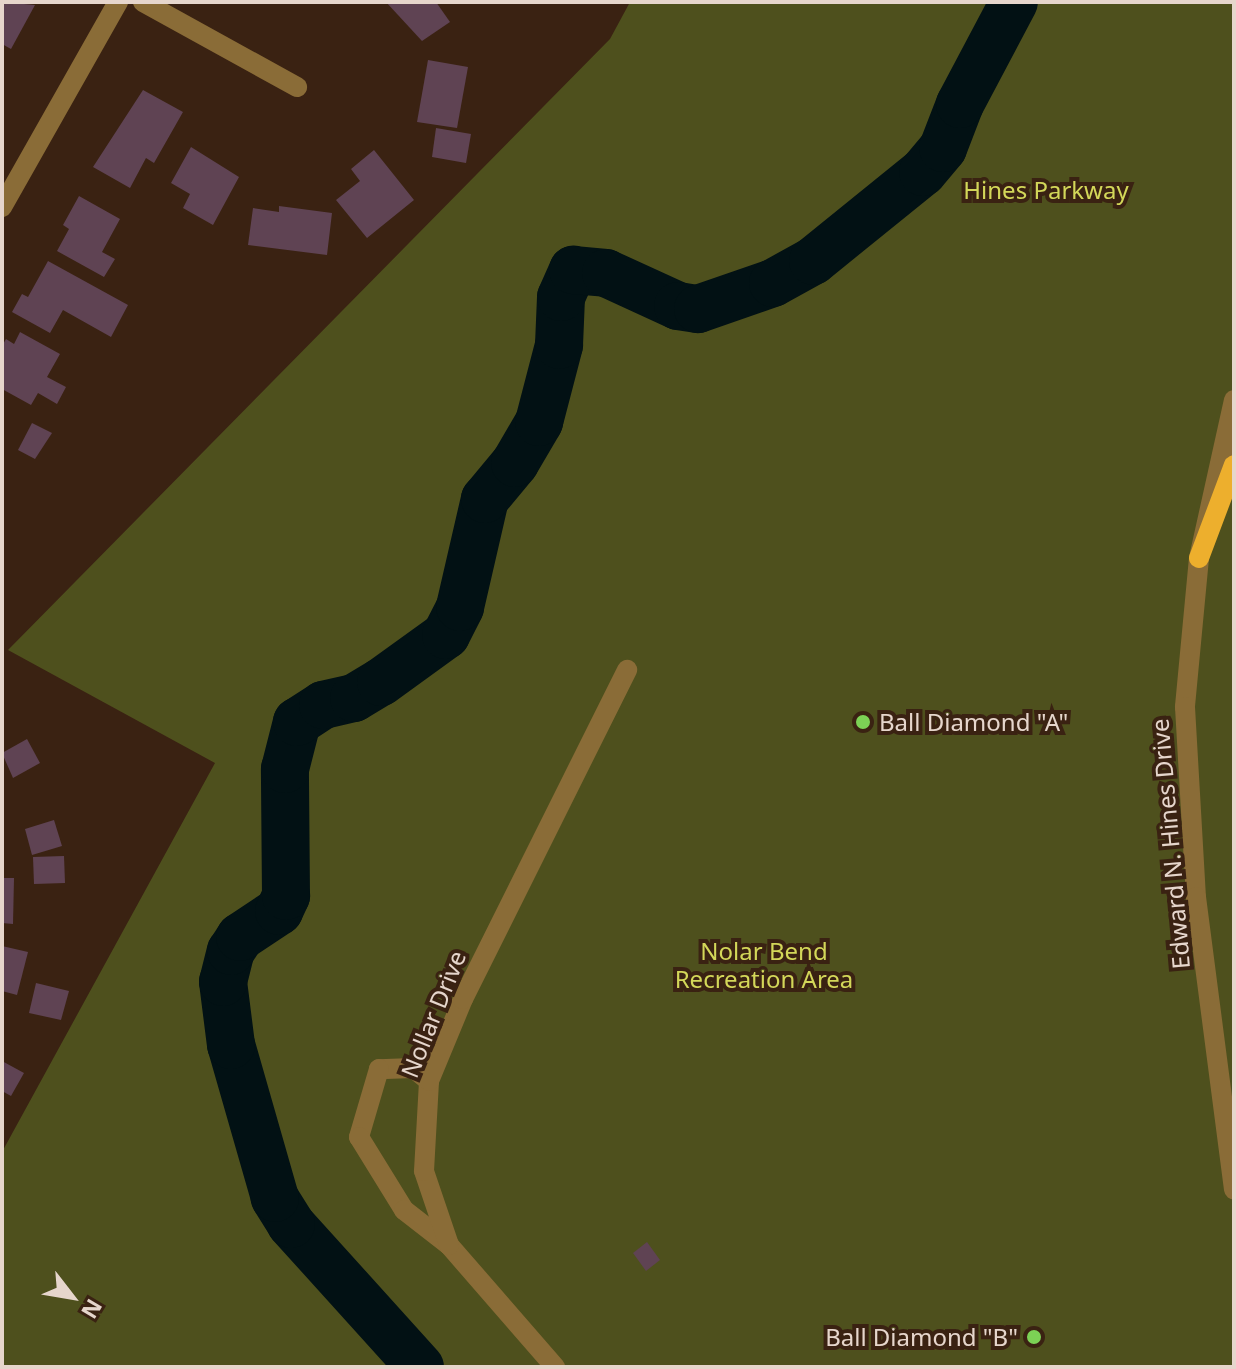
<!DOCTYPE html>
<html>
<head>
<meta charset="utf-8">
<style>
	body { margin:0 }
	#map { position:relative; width:1236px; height:1369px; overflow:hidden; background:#3a2212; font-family:"Noto Sans",sans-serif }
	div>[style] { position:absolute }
	.green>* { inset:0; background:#4e501d }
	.river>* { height:48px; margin:-24px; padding:0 24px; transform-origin:24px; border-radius:24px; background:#021114 }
	.building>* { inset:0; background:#5f4353 }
	.minor>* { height:20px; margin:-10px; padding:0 10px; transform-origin:10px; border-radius:10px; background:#8a6c37 }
	.major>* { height:20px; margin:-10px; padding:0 10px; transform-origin:10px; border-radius:10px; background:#edaf2d }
	.dots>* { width:22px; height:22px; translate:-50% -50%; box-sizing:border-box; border:4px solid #3a2212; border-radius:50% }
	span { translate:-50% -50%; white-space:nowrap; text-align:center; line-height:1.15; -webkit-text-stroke:8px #3a2212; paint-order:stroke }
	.park-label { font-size:24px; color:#d3d759 }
	.poi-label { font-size:24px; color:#e6d6cc }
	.left { translate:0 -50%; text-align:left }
	.right { translate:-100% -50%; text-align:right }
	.street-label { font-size:24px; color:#e6d6cc }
	.frame { position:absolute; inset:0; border:4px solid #e6d6cc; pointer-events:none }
	.north { position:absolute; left:32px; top:1257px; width:80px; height:80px; -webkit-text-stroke:6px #3a2212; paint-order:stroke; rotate:121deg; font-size:22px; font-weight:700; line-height:32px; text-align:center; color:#e6d6cc }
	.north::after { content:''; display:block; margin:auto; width:28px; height:36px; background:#e6d6cc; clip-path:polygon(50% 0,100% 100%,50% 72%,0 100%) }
</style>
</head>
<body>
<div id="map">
	<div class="green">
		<div style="clip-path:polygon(630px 2px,1234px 2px,1234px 1367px,2px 1367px,2px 1152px,215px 763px,8px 650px,610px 39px)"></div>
	</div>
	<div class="river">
		<div style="left:420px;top:1367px;width:193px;rotate:-132.1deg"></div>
		<div style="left:291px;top:1224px;width:31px;rotate:-122deg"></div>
		<div style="left:275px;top:1198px;width:159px;rotate:-106deg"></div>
		<div style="left:231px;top:1045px;width:64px;rotate:-97.2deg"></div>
		<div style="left:223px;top:982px;width:32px;rotate:-76deg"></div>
		<div style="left:231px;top:951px;width:17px;rotate:-57deg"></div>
		<div style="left:240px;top:937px;width:47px;rotate:-33.7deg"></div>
		<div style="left:279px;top:911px;width:17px;rotate:-65deg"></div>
		<div style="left:286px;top:896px;width:127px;rotate:-90.5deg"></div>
		<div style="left:285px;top:769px;width:49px;rotate:-75.7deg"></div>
		<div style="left:297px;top:722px;width:31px;rotate:-33deg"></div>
		<div style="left:323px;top:705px;width:32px;rotate:-13deg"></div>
		<div style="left:354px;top:698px;width:31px;rotate:-31deg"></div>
		<div style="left:381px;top:682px;width:80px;rotate:-35.9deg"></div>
		<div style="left:446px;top:635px;width:31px;rotate:-63deg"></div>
		<div style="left:460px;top:607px;width:111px;rotate:-77deg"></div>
		<div style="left:485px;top:499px;width:47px;rotate:-50.2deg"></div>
		<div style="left:515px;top:463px;width:48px;rotate:-59.7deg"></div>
		<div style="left:539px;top:422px;width:80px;rotate:-75.4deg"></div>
		<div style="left:559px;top:345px;width:48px;rotate:-87.6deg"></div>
		<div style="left:561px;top:297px;width:30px;rotate:-66deg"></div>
		<div style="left:573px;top:270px;width:33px;rotate:5deg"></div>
		<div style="left:606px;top:273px;width:79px;rotate:24.6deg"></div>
		<div style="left:678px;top:306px;width:20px;rotate:9deg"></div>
		<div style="left:698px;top:309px;width:79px;rotate:-19.1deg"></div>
		<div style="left:773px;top:283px;width:46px;rotate:-28.8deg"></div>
		<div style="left:813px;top:261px;width:141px;rotate:-39deg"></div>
		<div style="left:923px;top:172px;width:31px;rotate:-50deg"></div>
		<div style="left:943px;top:148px;width:47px;rotate:-68.9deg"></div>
		<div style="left:960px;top:104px;width:115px;rotate:-62.1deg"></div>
	</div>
	<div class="building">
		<div style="clip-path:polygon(2px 2px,35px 5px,11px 49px,2px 44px)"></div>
		<div style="clip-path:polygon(386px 2px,436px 2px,450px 22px,422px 41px)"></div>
		<div style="clip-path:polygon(428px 60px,468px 67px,457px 128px,417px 122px)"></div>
		<div style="clip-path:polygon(143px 90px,183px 112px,154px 163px,146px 158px,130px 188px,93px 167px)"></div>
		<div style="clip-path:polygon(436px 128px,471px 134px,466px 163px,432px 157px)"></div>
		<div style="clip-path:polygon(191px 147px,239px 177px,213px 225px,183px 208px,190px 194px,171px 183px)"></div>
		<div style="clip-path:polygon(374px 150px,414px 200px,367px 238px,336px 200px,360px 181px,351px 169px)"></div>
		<div style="clip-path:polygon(79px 196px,120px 219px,102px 252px,115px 259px,104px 277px,57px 251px,69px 229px,63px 225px)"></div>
		<div style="clip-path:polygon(279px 206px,332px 213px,327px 255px,248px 245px,253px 208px,279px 212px)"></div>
		<div style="clip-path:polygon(48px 261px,128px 305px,111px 337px,63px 310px,50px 333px,12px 312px,22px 294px,28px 297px)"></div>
		<div style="clip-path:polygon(20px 332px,60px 354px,47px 377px,66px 387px,57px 404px,38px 393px,31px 405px,2px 389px,2px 346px,6px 339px,14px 344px)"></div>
		<div style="clip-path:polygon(32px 423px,52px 433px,35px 459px,18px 450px)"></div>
		<div style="clip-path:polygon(27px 739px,40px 763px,13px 778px,2px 753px)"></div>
		<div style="clip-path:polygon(54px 820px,62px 846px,32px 855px,25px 829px)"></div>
		<div style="clip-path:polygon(64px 856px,65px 883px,34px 884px,33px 857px)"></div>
		<div style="clip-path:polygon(2px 878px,14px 878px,13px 924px,2px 923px)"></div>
		<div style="clip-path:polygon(2px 946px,28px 952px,17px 995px,2px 991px)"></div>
		<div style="clip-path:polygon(36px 983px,69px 991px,61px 1020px,29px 1013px)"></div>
		<div style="clip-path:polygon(2px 1061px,24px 1073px,11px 1096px,2px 1091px)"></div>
		<div style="clip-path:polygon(647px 1242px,660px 1260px,646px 1271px,633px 1253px)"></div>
	</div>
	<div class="minor">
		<div style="left:143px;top:2px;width:176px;rotate:28.9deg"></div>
		<div style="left:2px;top:207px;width:236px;rotate:-60.5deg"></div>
		<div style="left:1234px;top:400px;width:162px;rotate:102.5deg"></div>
		<div style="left:1199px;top:558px;width:150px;rotate:95.4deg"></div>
		<div style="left:1185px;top:707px;width:190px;rotate:86.7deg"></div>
		<div style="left:1196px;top:897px;width:295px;rotate:82.6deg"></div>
		<div style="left:429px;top:1081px;width:21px;rotate:-141deg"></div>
		<div style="left:413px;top:1068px;width:34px;rotate:178deg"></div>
		<div style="left:379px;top:1069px;width:71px;rotate:106.4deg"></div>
		<div style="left:359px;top:1137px;width:86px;rotate:58.3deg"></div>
		<div style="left:404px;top:1210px;width:57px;rotate:37.9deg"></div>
		<div style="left:555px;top:1367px;width:162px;rotate:-131deg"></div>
		<div style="left:449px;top:1245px;width:78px;rotate:-108.7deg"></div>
		<div style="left:424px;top:1171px;width:90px;rotate:-86.8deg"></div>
		<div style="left:429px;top:1081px;width:89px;rotate:-67.5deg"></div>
		<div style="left:463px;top:999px;width:368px;rotate:-63.5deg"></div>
	</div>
	<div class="major">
		<div style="left:1199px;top:558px;width:99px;rotate:-69.4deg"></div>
	</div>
	<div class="dots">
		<div style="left:863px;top:722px;background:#7cd155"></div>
		<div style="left:1034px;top:1337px;background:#7cd155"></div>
	</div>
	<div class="park-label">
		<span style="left:1046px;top:190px">Hines Parkway</span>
		<span style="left:764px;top:965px">Nolar Bend<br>Recreation Area</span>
	</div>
	<div class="poi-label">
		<span class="left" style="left:879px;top:722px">Ball Diamond "A"</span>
		<span class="right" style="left:1018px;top:1337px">Ball Diamond "B"</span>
	</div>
	<div class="street-label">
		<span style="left:1170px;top:844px;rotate:-95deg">Edward N. Hines Drive</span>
		<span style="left:433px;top:1014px;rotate:-68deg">Nollar Drive</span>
	</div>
	<div class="frame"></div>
	<div class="north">N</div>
</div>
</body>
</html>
